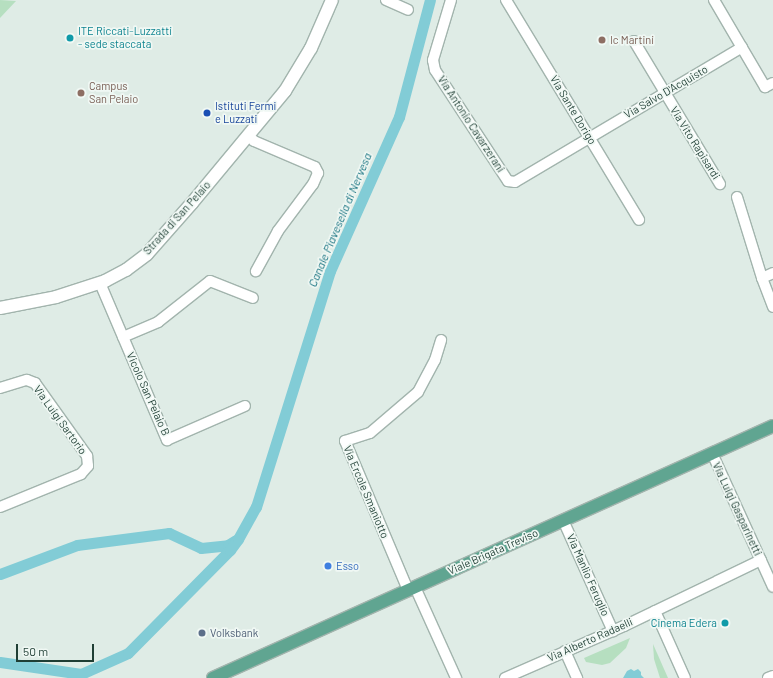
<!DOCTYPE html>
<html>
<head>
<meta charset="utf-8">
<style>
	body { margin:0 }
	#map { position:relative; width:773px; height:678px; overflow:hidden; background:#dfece6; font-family:Barlow,sans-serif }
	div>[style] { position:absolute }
	.green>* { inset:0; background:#b6dfc0 }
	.water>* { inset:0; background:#82ccd6 }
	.canal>* { height:11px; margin:-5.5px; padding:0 5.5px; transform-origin:5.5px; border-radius:5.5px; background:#82ccd6 }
	.roads { filter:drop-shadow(1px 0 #a2b4ad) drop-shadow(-1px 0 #a2b4ad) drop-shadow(0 1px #a2b4ad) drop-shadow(0 -1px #a2b4ad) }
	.street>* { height:10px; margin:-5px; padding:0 5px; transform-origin:5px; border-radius:5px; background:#fff }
	.secondary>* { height:12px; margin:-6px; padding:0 6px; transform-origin:6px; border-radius:6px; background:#fff }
	.primary>* { height:12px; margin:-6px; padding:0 6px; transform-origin:6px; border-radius:6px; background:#60a591 }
	.dots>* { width:11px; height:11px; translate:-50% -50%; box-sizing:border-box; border:2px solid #f0f8f4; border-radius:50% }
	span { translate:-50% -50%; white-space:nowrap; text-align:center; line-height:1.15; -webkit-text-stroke:3.5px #f0f8f4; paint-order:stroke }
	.culture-label { font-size:11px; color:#0d838f }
	.left { translate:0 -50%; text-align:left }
	.right { translate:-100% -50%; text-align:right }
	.education-label { font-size:11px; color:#785e54 }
	.street-label { font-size:11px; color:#1f3e34 }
	.transit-label { font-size:11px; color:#164399 }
	.shop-label { font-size:11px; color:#366cbe }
	.service-label { font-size:11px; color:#4e5e75 }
	.water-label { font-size:12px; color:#14707e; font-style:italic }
	.scale { position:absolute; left:16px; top:644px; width:78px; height:18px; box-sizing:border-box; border:2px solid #1f3e34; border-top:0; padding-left:5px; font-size:12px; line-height:14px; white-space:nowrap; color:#1f3e34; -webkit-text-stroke:3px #f0f8f4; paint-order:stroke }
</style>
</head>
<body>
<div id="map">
	<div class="green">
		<div style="clip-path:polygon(0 0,16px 1px,0 18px)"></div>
		<div style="clip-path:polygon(630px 638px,626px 648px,610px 663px,602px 665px,586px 662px,584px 658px)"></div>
		<div style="clip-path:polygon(653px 644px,668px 678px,660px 678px,654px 659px)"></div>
	</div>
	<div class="water">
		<div style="clip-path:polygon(631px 669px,634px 671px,638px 669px,641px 672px,641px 675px,644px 678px,623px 678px,627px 671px)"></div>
	</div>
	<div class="canal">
		<div style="left:0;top:574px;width:82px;rotate:-20.6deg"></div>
		<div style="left:77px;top:545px;width:93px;rotate:-7.4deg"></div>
		<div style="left:169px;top:533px;width:35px;rotate:25deg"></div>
		<div style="left:201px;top:548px;width:27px;rotate:-6deg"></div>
		<div style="left:228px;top:545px;width:9px;rotate:-32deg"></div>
		<div style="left:0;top:662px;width:82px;rotate:8.4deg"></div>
		<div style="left:81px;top:674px;width:51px;rotate:-24.1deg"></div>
		<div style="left:128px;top:653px;width:145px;rotate:-45.3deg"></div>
		<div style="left:230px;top:550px;width:14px;rotate:-54deg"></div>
		<div style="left:238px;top:539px;width:37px;rotate:-61deg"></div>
		<div style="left:256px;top:507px;width:247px;rotate:-72.6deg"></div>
		<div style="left:330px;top:271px;width:169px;rotate:-65.9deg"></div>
		<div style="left:399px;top:117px;width:121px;rotate:-75.2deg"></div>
	</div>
	<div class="roads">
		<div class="street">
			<div style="left:386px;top:0;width:24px;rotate:24deg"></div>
			<div style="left:451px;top:0;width:63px;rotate:106.7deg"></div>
			<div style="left:433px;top:60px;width:10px;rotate:79deg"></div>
			<div style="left:435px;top:70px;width:133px;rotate:56.7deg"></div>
			<div style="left:508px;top:181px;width:7px;rotate:8deg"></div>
			<div style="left:515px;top:182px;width:264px;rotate:-30.7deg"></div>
			<div style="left:506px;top:0;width:257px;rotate:58.8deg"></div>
			<div style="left:714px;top:0;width:101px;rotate:59.6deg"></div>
			<div style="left:765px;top:87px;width:9px;rotate:-27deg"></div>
			<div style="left:634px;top:41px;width:167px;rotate:59deg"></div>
			<div style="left:249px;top:136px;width:7px;rotate:45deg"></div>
			<div style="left:254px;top:141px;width:66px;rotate:23.1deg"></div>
			<div style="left:315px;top:167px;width:7px;rotate:63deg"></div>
			<div style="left:318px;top:173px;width:12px;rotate:114deg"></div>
			<div style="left:313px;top:184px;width:59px;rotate:126.7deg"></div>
			<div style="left:278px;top:231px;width:46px;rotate:118.8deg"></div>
			<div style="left:737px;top:197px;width:85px;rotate:72.8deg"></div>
			<div style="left:762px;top:278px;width:31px;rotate:69deg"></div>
			<div style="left:762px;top:278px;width:12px;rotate:-24deg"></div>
			<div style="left:100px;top:283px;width:171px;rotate:66.9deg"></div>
			<div style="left:167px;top:440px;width:85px;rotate:-23.6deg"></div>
			<div style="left:123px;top:337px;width:38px;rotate:-23deg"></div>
			<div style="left:158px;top:322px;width:66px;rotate:-38.3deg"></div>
			<div style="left:210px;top:281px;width:46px;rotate:21.6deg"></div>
			<div style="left:0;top:388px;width:28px;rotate:-17deg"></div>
			<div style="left:27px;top:380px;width:9px;rotate:21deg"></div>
			<div style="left:35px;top:383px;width:90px;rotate:54.5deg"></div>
			<div style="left:87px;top:456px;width:10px;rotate:84deg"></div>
			<div style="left:88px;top:466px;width:11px;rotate:131deg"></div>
			<div style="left:81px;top:474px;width:87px;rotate:157.8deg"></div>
			<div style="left:712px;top:453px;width:147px;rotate:65.5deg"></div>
			<div style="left:563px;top:520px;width:122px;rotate:65.8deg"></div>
			<div style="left:415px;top:587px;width:100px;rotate:65.7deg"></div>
			<div style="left:408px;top:590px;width:162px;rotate:-112.9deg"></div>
			<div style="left:345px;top:441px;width:26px;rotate:-18deg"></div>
			<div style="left:370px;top:433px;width:63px;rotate:-40.5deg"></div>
			<div style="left:418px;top:392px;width:36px;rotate:-62deg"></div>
			<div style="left:435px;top:360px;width:21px;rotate:-73deg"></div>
			<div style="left:655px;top:611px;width:73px;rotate:65.9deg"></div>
			<div style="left:565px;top:651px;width:30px;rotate:66deg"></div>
			<div style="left:505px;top:678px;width:130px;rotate:-23.6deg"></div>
			<div style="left:624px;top:626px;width:152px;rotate:-25.7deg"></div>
			<div style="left:768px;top:678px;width:5px;rotate:-22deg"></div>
		</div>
		<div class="secondary">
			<div style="left:0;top:308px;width:57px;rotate:-11.1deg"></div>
			<div style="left:56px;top:297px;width:52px;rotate:-18.1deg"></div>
			<div style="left:105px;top:281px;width:24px;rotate:-28deg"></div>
			<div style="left:126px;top:270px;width:26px;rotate:-37deg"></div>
			<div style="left:147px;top:254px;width:68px;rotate:-48.6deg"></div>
			<div style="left:192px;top:203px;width:146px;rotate:-50.3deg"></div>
			<div style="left:285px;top:91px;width:50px;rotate:-58.8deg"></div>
			<div style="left:311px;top:48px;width:52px;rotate:-66.4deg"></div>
		</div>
		<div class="primary">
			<div style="left:213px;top:678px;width:614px;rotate:-24.23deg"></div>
		</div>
	</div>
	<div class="dots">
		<div style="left:70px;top:38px;background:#0f9aa8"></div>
		<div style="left:602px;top:40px;background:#8d6e63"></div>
		<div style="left:81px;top:93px;background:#8d6e63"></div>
		<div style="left:207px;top:113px;background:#1a4fb4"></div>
		<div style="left:328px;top:566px;background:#3f7fe0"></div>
		<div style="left:725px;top:623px;background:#0f9aa8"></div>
		<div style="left:202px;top:633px;background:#5c6f8a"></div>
	</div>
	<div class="culture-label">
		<span class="left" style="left:78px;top:38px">ITE Riccati-Luzzatti<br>- sede staccata</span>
		<span class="right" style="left:717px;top:623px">Cinema Edera</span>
	</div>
	<div class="education-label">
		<span class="left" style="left:610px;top:40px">Ic Martini</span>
		<span class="left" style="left:89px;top:93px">Campus<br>San Pelaio</span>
	</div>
	<div class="street-label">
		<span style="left:666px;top:92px;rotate:-30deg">Via Salvo D'Acquisto</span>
		<span style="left:573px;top:110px;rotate:59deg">Via Sante Dorigo</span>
		<span style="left:471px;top:124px;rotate:57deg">Via Antonio Cavarzerani</span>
		<span style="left:695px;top:143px;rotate:58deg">Via Vito Rapisardi</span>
		<span style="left:177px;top:218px;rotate:-48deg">Strada di San Pelaio</span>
		<span style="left:148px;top:394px;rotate:66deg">Vicolo San Pelaio B</span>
		<span style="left:60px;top:420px;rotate:54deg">Via Luigi Sartorio</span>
		<span style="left:366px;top:492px;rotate:67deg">Via Ercole Smaniotto</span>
		<span style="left:737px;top:509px;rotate:65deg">Via Luigi Gasparinetti</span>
		<span style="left:493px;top:552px;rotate:-24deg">Viale Brigata Treviso</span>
		<span style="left:588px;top:575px;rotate:66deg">Via Manlio Feruglio</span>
		<span style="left:590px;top:640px;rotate:-24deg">Via Alberto Radaelli</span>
	</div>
	<div class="transit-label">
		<span class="left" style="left:215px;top:113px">Istituti Fermi<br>e Luzzati</span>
	</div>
	<div class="shop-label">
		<span class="left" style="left:336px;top:566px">Esso</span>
	</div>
	<div class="service-label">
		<span class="left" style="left:210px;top:633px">Volksbank</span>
	</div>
	<div class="water-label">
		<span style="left:340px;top:220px;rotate:-67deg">Canale Piavesella di Nervesa</span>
	</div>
	<div class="scale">50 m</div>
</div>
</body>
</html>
